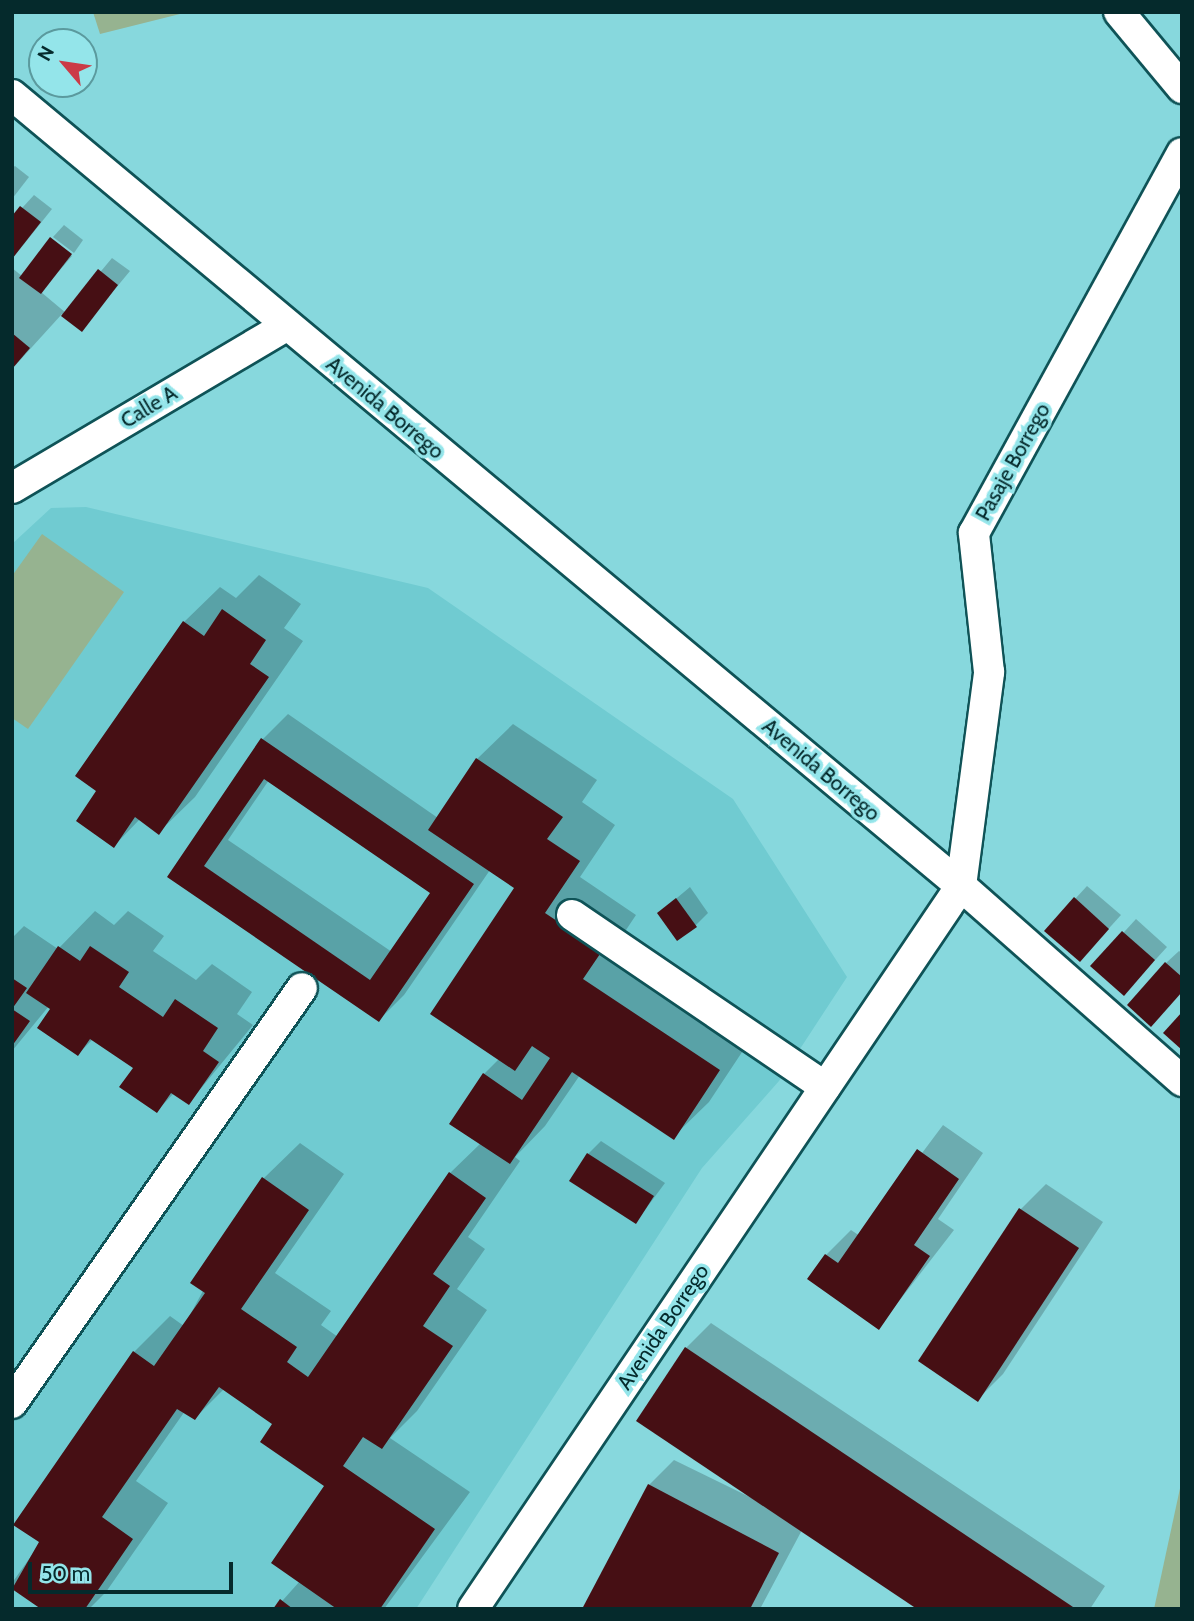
<!DOCTYPE html>
<html>
<head>
<meta charset="utf-8">
<style>
	body { margin:0 }
	#map { position:relative; width:1194px; height:1621px; overflow:hidden; background:#87d8dd; font-family:Cabin,sans-serif }
	div>[style] { position:absolute }
	.built>* { inset:0; background:#70cbd1 }
	.green>* { inset:0; background:#96b390 }
	.shadow>* { inset:0; background:#0003 }
	.building>* { inset:0; background:#460f14 }
	.roads { filter:drop-shadow(2px 0 #0f5357) drop-shadow(-2px 0 #0f5357) drop-shadow(0 2px #0f5357) drop-shadow(0 -2px #0f5357) }
	.minor>* { height:30px; margin:-15px; padding:0 15px; transform-origin:15px; border-radius:15px; background:#fff }
	span { translate:-50% -50%; white-space:nowrap; text-align:center; line-height:1.15; -webkit-text-stroke:7px #94e5ea; paint-order:stroke }
	.street-label { font-size:21px; color:#052a2c }
	.frame { position:absolute; inset:0; border:14px solid #052a2c; pointer-events:none }
	.north { position:absolute; left:28px; top:28px; width:70px; height:70px; box-sizing:border-box; background:#94e5ea; border:2px solid #5b9a9e; border-radius:50%; rotate:299deg; font-size:19px; font-weight:700; line-height:28px; text-align:center; color:#052a2c }
	.north::after { content:''; display:block; margin:auto; width:24px; height:32px; background:#cb3b47; clip-path:polygon(50% 0,100% 100%,50% 72%,0 100%) }
	.scale { position:absolute; left:28px; top:1562px; width:205px; height:32px; box-sizing:border-box; border:4px solid #052a2c; border-top:0; padding-left:9px; font-size:21px; line-height:24px; white-space:nowrap; color:#052a2c; -webkit-text-stroke:5px #94e5ea; paint-order:stroke }
</style>
</head>
<body>
<div id="map">
	<div class="built">
		<div style="clip-path:polygon(86px 507px,428px 588px,733px 799px,847px 977px,779px 1081px,702px 1168px,416px 1609px,12px 1609px,12px 544px,51px 508px)"></div>
	</div>
	<div class="green">
		<div style="clip-path:polygon(93px 12px,188px 12px,100px 34px)"></div>
		<div style="clip-path:polygon(42px 534px,124px 592px,28px 729px,12px 718px,12px 576px)"></div>
		<div style="clip-path:polygon(1182px 1479px,1182px 1609px,1154px 1609px)"></div>
	</div>
	<div class="shadow">
		<div style="clip-path:polygon(15px 166px,29px 177px,12px 199px,12px 168px)"></div>
		<div style="clip-path:polygon(34px 195px,52px 209px,12px 259px,12px 219px)"></div>
		<div style="clip-path:polygon(64px 225px,83px 240px,74px 253px,53px 237px)"></div>
		<div style="clip-path:polygon(51px 239px,72px 256px,41px 292px,66px 313px,112px 258px,130px 271px,82px 329px,62px 314px,12px 369px,12px 268px,22px 276px)"></div>
		<div style="clip-path:polygon(259px 575px,301px 604px,284px 628px,303px 641px,195px 797px,159px 832px,140px 819px,114px 846px,99px 791px,184px 622px,220px 587px,236px 598px)"></div>
		<div style="clip-path:polygon(evenodd,288px 714px,438px 818px,477px 759px,513px 724px,597px 780px,582px 802px,615px 825px,580px 877px,636px 915px,618px 942px,754px 1034px,709px 1102px,673px 1137px,580px 1075px,545px 1126px,515px 1157px,520px 1161px,468px 1237px,485px 1249px,457px 1289px,487px 1310px,417px 1411px,390px 1438px,470px 1492px,384px 1609px,275px 1609px,300px 1581px,326px 1486px,274px 1423px,224px 1389px,195px 1418px,185px 1411px,136px 1481px,168px 1503px,106px 1592px,89px 1609px,44px 1609px,12px 1583px,41px 1542px,134px 1352px,170px 1316px,184px 1326px,264px 1178px,300px 1143px,344px 1174px,275px 1273px,331px 1311px,321px 1325px,338px 1337px,450px 1173px,481px 1143px,484px 1074px,500px 1058px,517px 887px,490px 870px,404px 995px,379px 1020px,169px 877px,263px 739px,288px 714px,269px 780px,432px 893px,392px 952px,228px 840px,269px 780px)"></div>
		<div style="clip-path:polygon(1087px 886px,1121px 915px,1092px 947px,1075px 899px)"></div>
		<div style="clip-path:polygon(690px 887px,708px 913px,696px 925px,659px 913px)"></div>
		<div style="clip-path:polygon(95px 911px,114px 925px,128px 911px,164px 936px,153px 951px,196px 980px,212px 964px,252px 992px,237px 1014px,253px 1025px,189px 1103px,174px 1093px,157px 1111px,135px 1067px,93px 1039px,78px 1054px,49px 1006px,12px 1051px,12px 938px,24px 926px,58px 949px)"></div>
		<div style="clip-path:polygon(1136px 919px,1167px 947px,1136px 981px,1093px 966px)"></div>
		<div style="clip-path:polygon(1179px 951px,1182px 953px,1182px 991px,1166px 963px)"></div>
		<div style="clip-path:polygon(943px 1125px,983px 1153px,938px 1219px,954px 1230px,879px 1327px,826px 1255px,851px 1230px,860px 1236px)"></div>
		<div style="clip-path:polygon(601px 1141px,665px 1183px,636px 1222px,588px 1154px)"></div>
		<div style="clip-path:polygon(1046px 1184px,1103px 1222px,1003px 1374px,978px 1399px,920px 1361px,1021px 1209px)"></div>
		<div style="clip-path:polygon(711px 1323px,1105px 1586px,1090px 1609px,920px 1609px,802px 1530px,760px 1609px,584px 1609px,649px 1485px,674px 1460px,760px 1502px,686px 1348px)"></div>
	</div>
	<div class="building">
		<div style="clip-path:polygon(20px 206px,41px 222px,12px 259px,12px 216px)"></div>
		<div style="clip-path:polygon(50px 237px,72px 254px,41px 294px,19px 278px)"></div>
		<div style="clip-path:polygon(98px 269px,118px 285px,82px 332px,61px 316px)"></div>
		<div style="clip-path:polygon(12px 333px,30px 348px,12px 369px)"></div>
		<div style="clip-path:polygon(222px 609px,266px 640px,250px 664px,269px 677px,159px 835px,135px 817px,114px 848px,76px 821px,96px 791px,75px 776px,183px 621px,204px 636px)"></div>
		<div style="clip-path:polygon(evenodd,261px 738px,474px 884px,379px 1022px,167px 877px,261px 738px,264px 779px,430px 893px,370px 980px,204px 866px,264px 779px)"></div>
		<div style="clip-path:polygon(476px 758px,563px 817px,547px 839px,580px 861px,545px 913px,602px 951px,583px 979px,720px 1070px,674px 1140px,572px 1072px,510px 1164px,449px 1124px,483px 1073px,522px 1100px,550px 1058px,532px 1046px,515px 1071px,430px 1014px,514px 888px,428px 830px)"></div>
		<div style="clip-path:polygon(1074px 897px,1109px 929px,1080px 962px,1044px 931px)"></div>
		<div style="clip-path:polygon(676px 898px,697px 927px,677px 941px,657px 913px)"></div>
		<div style="clip-path:polygon(1122px 931px,1155px 960px,1124px 996px,1090px 966px)"></div>
		<div style="clip-path:polygon(58px 946px,80px 961px,90px 946px,129px 972px,119px 987px,163px 1017px,175px 999px,218px 1028px,203px 1051px,219px 1062px,189px 1105px,171px 1093px,157px 1113px,119px 1087px,133px 1068px,90px 1039px,78px 1056px,37px 1028px,50px 1009px,26px 993px)"></div>
		<div style="clip-path:polygon(1165px 962px,1182px 977px,1182px 992px,1151px 1027px,1127px 1005px)"></div>
		<div style="clip-path:polygon(12px 978px,27px 988px,12px 1009px,30px 1021px,12px 1046px)"></div>
		<div style="clip-path:polygon(1182px 1012px,1182px 1050px,1163px 1033px)"></div>
		<div style="clip-path:polygon(917px 1149px,959px 1179px,914px 1245px,930px 1256px,879px 1330px,807px 1279px,825px 1254px,838px 1263px)"></div>
		<div style="clip-path:polygon(587px 1153px,654px 1196px,636px 1224px,569px 1181px)"></div>
		<div style="clip-path:polygon(449px 1172px,486px 1198px,433px 1274px,450px 1286px,423px 1326px,453px 1346px,382px 1449px,363px 1437px,343px 1466px,435px 1529px,380px 1609px,337px 1609px,271px 1563px,324px 1486px,260px 1442px,272px 1424px,219px 1387px,195px 1420px,177px 1409px,102px 1517px,133px 1539px,85px 1609px,41px 1609px,12px 1589px,39px 1542px,13px 1525px,133px 1351px,154px 1366px,205px 1293px,190px 1283px,262px 1177px,309px 1210px,241px 1309px,297px 1347px,287px 1362px,308px 1377px)"></div>
		<div style="clip-path:polygon(1019px 1208px,1079px 1248px,978px 1402px,918px 1361px)"></div>
		<div style="clip-path:polygon(685px 1347px,1076px 1609px,917px 1609px,636px 1421px)"></div>
		<div style="clip-path:polygon(648px 1484px,779px 1553px,750px 1609px,582px 1609px)"></div>
		<div style="clip-path:polygon(280px 1599px,293px 1609px,273px 1609px)"></div>
	</div>
	<div class="roads">
		<div class="minor">
			<div style="left:1119px;top:12px;width:99px;rotate:50.3deg"></div>
			<div style="left:12px;top:95px;width:1235px;rotate:39.81deg"></div>
			<div style="left:961px;top:886px;width:295px;rotate:41.4deg"></div>
			<div style="left:12px;top:488px;width:318px;rotate:-30.6deg"></div>
			<div style="left:572px;top:915px;width:306px;rotate:34.2deg"></div>
			<div style="left:12px;top:1403px;width:506px;rotate:-55.05deg"></div>
			<div style="left:473px;top:1609px;width:872px;rotate:-55.98deg"></div>
			<div style="left:961px;top:886px;width:216px;rotate:-82.5deg"></div>
			<div style="left:989px;top:672px;width:140px;rotate:-96.2deg"></div>
			<div style="left:974px;top:533px;width:433px;rotate:-61.3deg"></div>
		</div>
	</div>
	<div class="street-label">
		<span style="left:149px;top:407px;rotate:-31deg">Calle A</span>
		<span style="left:385px;top:408px;rotate:40deg">Avenida Borrego</span>
		<span style="left:1013px;top:462px;rotate:-61deg">Pasaje Borrego</span>
		<span style="left:821px;top:770px;rotate:40deg">Avenida Borrego</span>
		<span style="left:663px;top:1327px;rotate:-56deg">Avenida Borrego</span>
	</div>
	<div class="frame"></div>
	<div class="north">N</div>
	<div class="scale">50 m</div>
</div>
</body>
</html>
